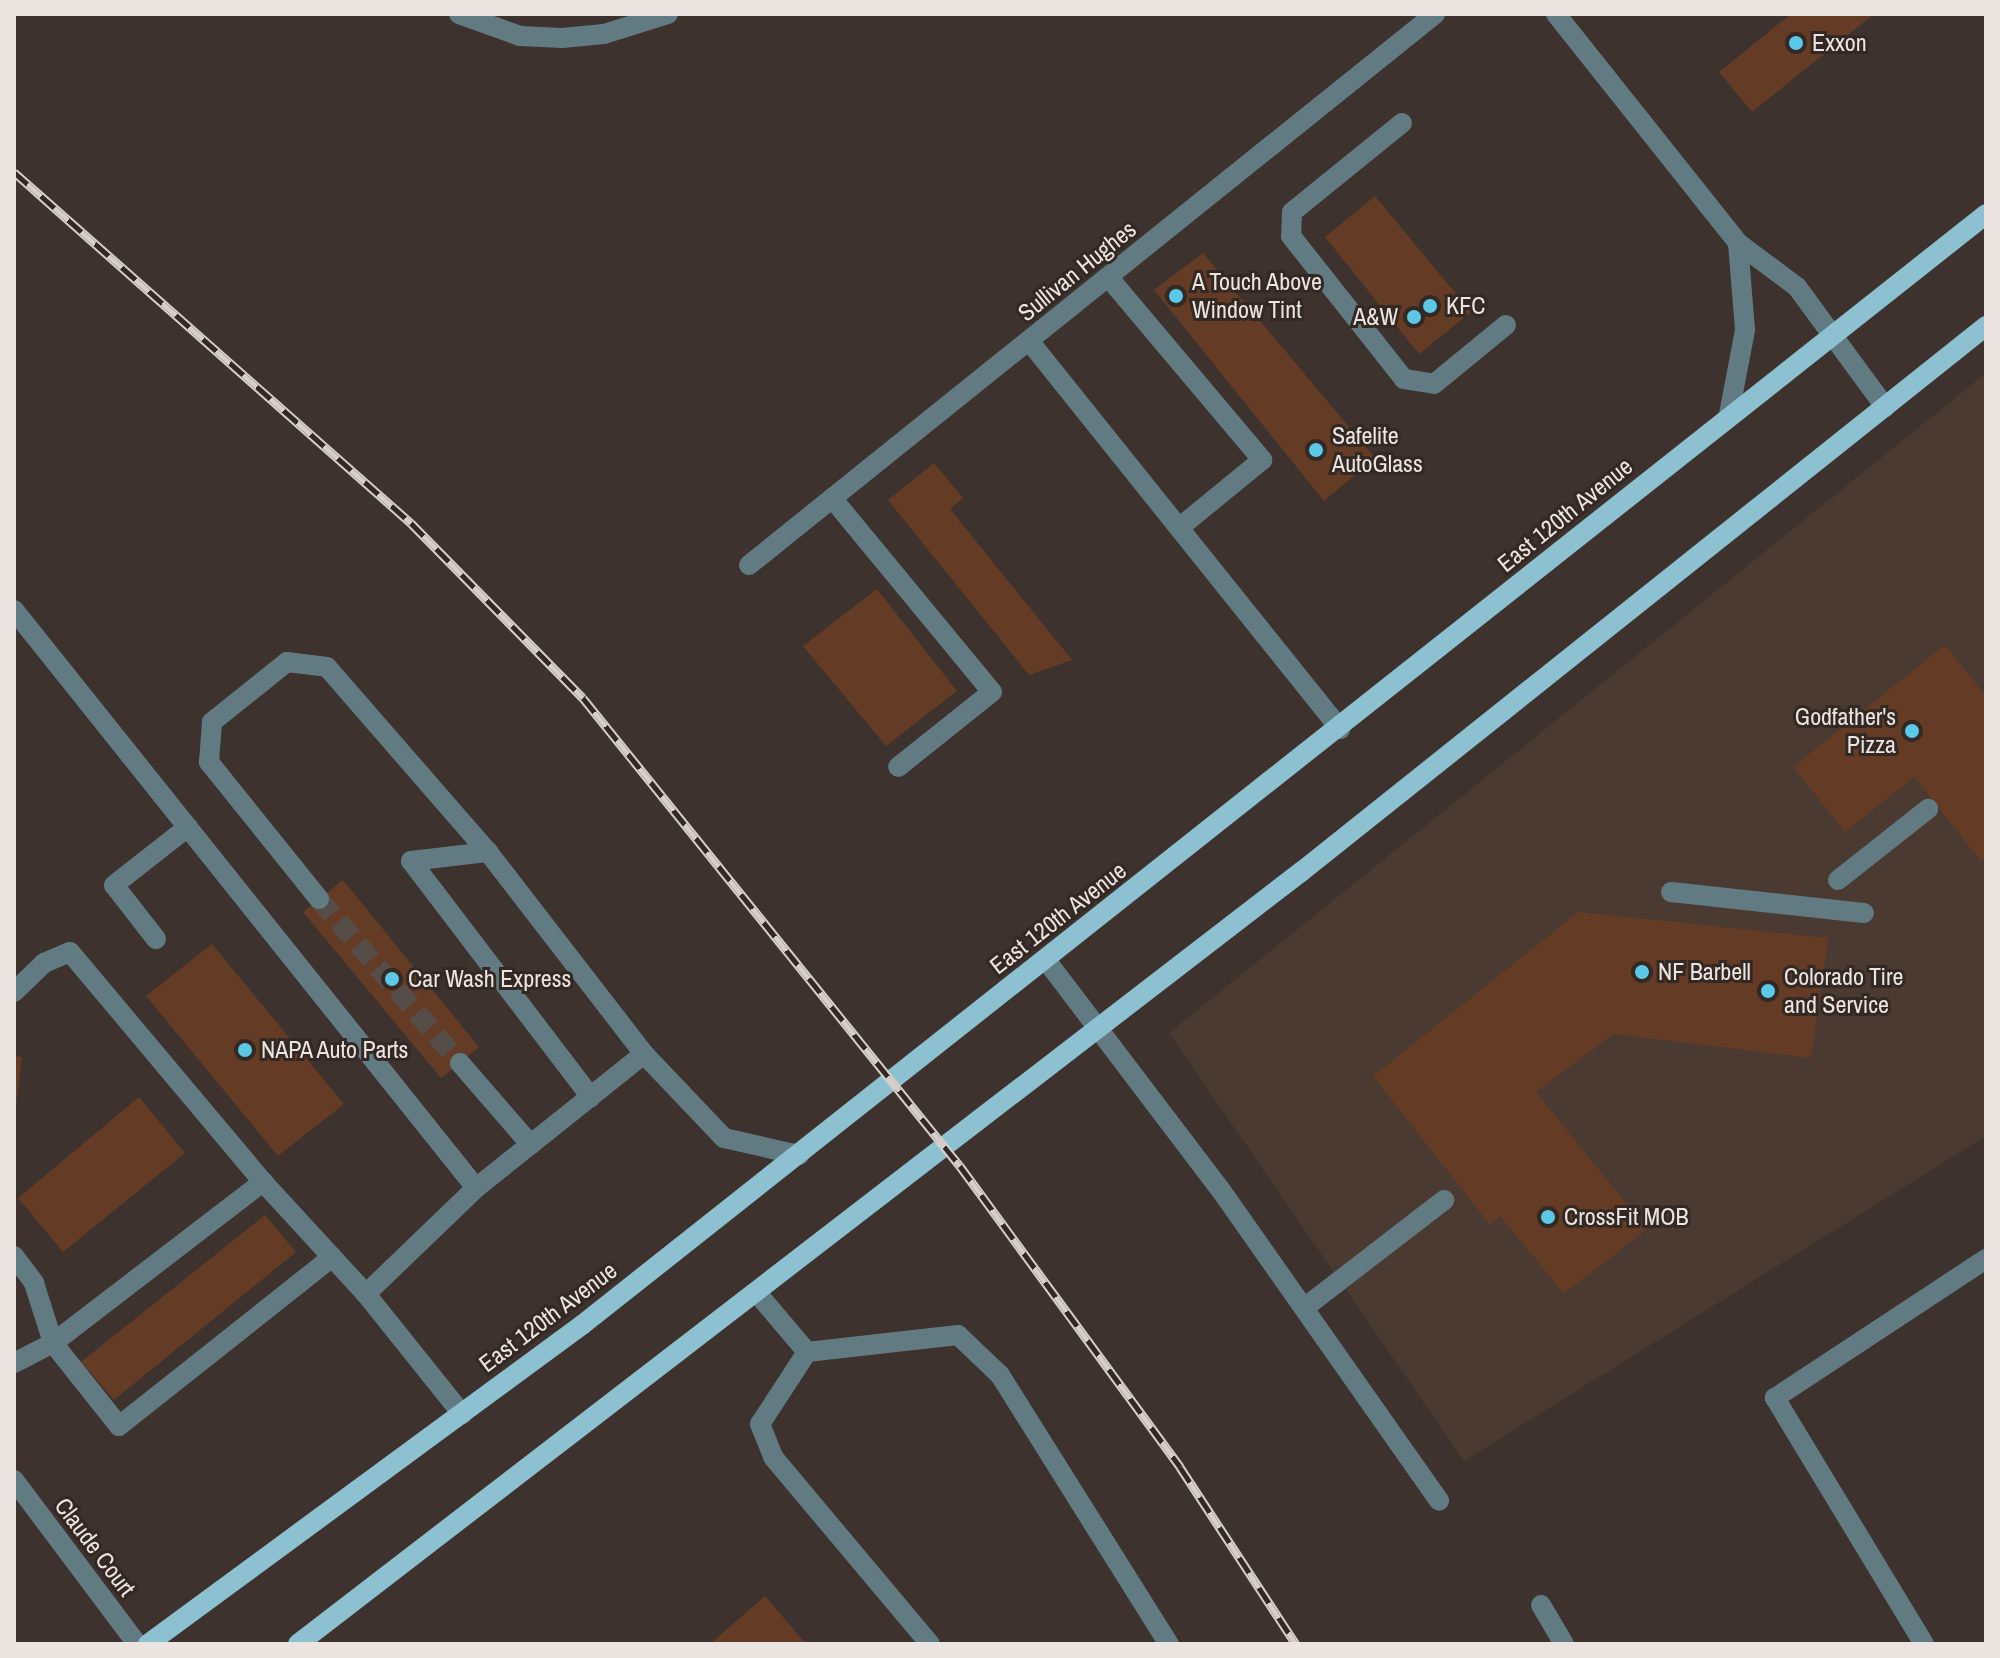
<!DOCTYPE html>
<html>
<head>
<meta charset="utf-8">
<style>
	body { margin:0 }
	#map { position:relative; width:2000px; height:1658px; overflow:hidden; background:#3d322d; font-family:"Archivo Narrow",sans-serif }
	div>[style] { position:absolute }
	.built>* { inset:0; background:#4b3a31 }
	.building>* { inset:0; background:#643b24 }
	.minor-tunnel>* { height:20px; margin-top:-10px; transform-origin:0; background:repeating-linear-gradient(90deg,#574d48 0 20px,transparent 0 30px) }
	.minor>* { height:20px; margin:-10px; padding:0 10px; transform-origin:10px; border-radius:10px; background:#627b82 }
	.major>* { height:20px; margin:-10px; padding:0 10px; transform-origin:10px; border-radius:10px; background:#8dc0d0 }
	.rail>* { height:9px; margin-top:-4.5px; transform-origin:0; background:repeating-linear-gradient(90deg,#332823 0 18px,#d5ceca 0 36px); box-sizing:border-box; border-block:2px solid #d5ceca }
	.dots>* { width:22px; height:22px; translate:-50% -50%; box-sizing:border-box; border:4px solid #332823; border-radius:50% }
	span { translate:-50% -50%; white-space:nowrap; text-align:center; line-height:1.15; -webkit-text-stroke:6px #332823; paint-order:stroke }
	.poi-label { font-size:24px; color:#ebe4e0 }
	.left { translate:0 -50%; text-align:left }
	.right { translate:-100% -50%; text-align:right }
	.street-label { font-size:24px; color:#ebe4e0 }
	.frame { position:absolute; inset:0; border:16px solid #ebe4e0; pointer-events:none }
</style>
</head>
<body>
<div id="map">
	<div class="built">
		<div style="clip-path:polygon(1986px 373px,1986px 1136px,1464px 1461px,1169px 1033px)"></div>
	</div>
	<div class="building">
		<div style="clip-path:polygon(1791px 14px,1874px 14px,1752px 112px,1719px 72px)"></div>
		<div style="clip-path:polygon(1375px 196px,1471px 312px,1419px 354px,1325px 237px)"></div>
		<div style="clip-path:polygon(1203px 253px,1375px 458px,1324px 501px,1154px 290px)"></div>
		<div style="clip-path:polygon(934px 463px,963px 498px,950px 509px,1072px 660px,1029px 675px,888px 500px)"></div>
		<div style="clip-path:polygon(877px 589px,957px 691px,886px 746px,803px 646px)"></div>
		<div style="clip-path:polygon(1945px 645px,1986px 696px,1986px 857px,1981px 861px,1914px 777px,1845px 832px,1793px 767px)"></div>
		<div style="clip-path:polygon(343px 880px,479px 1047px,441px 1078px,303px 912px)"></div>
		<div style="clip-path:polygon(1578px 912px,1828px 938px,1811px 1058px,1613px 1034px,1536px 1092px,1647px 1229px,1564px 1294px,1500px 1216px,1490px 1225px,1373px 1076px)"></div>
		<div style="clip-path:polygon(212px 944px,344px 1104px,278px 1156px,146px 996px)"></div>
		<div style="clip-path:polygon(14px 1056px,22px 1057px,16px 1107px,14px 1107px)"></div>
		<div style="clip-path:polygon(139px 1097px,185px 1153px,63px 1252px,18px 1198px)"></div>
		<div style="clip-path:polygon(265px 1215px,296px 1252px,114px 1400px,81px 1362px)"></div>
		<div style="clip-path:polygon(765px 1596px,806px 1644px,710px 1644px)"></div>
	</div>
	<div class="minor-tunnel">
		<div style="left:319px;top:899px;width:216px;rotate:49.3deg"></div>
	</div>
	<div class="minor">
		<div style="left:459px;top:14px;width:65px;rotate:19.8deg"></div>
		<div style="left:520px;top:36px;width:42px;rotate:2.7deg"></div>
		<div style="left:562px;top:38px;width:42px;rotate:-5.4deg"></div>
		<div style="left:604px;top:34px;width:67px;rotate:-17.4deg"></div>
		<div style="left:1556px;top:14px;width:293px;rotate:51.5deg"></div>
		<div style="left:1738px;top:243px;width:74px;rotate:36.7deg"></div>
		<div style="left:1797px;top:287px;width:149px;rotate:53.7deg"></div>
		<div style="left:1402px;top:123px;width:141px;rotate:141deg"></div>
		<div style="left:1292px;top:212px;width:24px;rotate:92deg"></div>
		<div style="left:1291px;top:236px;width:182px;rotate:51.7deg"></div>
		<div style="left:1404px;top:379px;width:30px;rotate:9deg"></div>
		<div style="left:1434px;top:384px;width:93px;rotate:-39.3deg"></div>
		<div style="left:1109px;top:278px;width:238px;rotate:49.9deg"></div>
		<div style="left:1262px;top:460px;width:107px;rotate:140.7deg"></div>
		<div style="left:1030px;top:342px;width:496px;rotate:51.3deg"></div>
		<div style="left:1729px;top:414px;width:86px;rotate:-79.2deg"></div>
		<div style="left:1745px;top:330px;width:87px;rotate:-94.6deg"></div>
		<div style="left:832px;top:498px;width:251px;rotate:50.5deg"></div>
		<div style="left:992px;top:692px;width:120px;rotate:141.4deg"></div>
		<div style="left:749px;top:565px;width:880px;rotate:-38.77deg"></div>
		<div style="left:14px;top:610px;width:740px;rotate:51.36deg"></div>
		<div style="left:476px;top:1188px;width:153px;rotate:136.1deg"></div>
		<div style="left:366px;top:1294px;width:154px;rotate:51.3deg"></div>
		<div style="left:411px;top:861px;width:297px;rotate:52.7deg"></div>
		<div style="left:411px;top:861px;width:78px;rotate:-6.7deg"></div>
		<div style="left:1838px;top:880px;width:115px;rotate:-38.3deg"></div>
		<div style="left:1671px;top:892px;width:194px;rotate:6.2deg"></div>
		<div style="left:319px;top:899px;width:176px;rotate:-128.8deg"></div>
		<div style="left:209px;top:762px;width:40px;rotate:-85.7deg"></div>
		<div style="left:212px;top:722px;width:96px;rotate:-38.7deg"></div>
		<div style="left:287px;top:662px;width:40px;rotate:7.1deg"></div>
		<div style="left:327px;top:667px;width:245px;rotate:49deg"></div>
		<div style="left:488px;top:852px;width:255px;rotate:52.3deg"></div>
		<div style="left:644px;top:1054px;width:116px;rotate:46.4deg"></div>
		<div style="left:724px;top:1138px;width:77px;rotate:12.8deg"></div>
		<div style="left:156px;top:939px;width:68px;rotate:-127.9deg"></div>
		<div style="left:114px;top:885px;width:94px;rotate:-38.1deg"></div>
		<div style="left:1046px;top:960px;width:288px;rotate:52.8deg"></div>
		<div style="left:1220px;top:1189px;width:381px;rotate:54.9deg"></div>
		<div style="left:14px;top:992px;width:42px;rotate:-44deg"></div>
		<div style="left:44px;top:963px;width:28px;rotate:-23deg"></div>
		<div style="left:70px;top:952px;width:300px;rotate:50deg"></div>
		<div style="left:460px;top:1063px;width:108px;rotate:49.1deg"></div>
		<div style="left:476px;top:1188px;width:215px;rotate:-38.6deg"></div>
		<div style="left:14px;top:1256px;width:34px;rotate:53deg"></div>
		<div style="left:34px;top:1283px;width:63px;rotate:72.4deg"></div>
		<div style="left:53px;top:1343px;width:106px;rotate:51.5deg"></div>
		<div style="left:119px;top:1426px;width:272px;rotate:-38.4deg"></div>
		<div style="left:757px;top:1293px;width:77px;rotate:49.7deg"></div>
		<div style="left:807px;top:1352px;width:152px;rotate:-6.4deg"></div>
		<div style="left:958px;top:1335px;width:58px;rotate:43.6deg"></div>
		<div style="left:1000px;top:1375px;width:318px;rotate:57.9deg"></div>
		<div style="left:1304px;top:1308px;width:177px;rotate:-37.6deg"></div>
		<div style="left:807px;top:1352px;width:86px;rotate:123.1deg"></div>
		<div style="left:760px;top:1424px;width:35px;rotate:68deg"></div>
		<div style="left:773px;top:1457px;width:244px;rotate:50deg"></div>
		<div style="left:14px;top:1363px;width:44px;rotate:-27.1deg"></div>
		<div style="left:53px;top:1343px;width:265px;rotate:-37.5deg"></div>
		<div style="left:263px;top:1182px;width:152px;rotate:47.4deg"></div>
		<div style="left:14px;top:1480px;width:205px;rotate:53.1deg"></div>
		<div style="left:1541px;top:1605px;width:45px;rotate:59.5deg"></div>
		<div style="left:1924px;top:1644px;width:288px;rotate:-121.2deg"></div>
		<div style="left:1775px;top:1398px;width:253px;rotate:-33.4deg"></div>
	</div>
	<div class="major">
		<div style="left:148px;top:1644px;width:539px;rotate:-36.32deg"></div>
		<div style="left:582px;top:1325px;width:1790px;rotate:-38.35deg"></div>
		<div style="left:298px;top:1644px;width:1266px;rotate:-37.59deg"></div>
		<div style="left:1301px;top:872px;width:876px;rotate:-38.56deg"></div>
	</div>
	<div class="rail">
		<div style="left:14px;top:172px;width:530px;rotate:41.48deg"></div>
		<div style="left:411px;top:523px;width:245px;rotate:45.5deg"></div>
		<div style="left:583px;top:698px;width:601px;rotate:51.15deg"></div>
		<div style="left:960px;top:1166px;width:373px;rotate:53.8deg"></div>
		<div style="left:1180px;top:1467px;width:212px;rotate:56.8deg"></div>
	</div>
	<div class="dots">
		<div style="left:1796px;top:43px;background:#5bc8e6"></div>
		<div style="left:1176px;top:296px;background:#5bc8e6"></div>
		<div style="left:1430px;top:306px;background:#5bc8e6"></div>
		<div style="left:1414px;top:317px;background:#5bc8e6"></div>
		<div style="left:1316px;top:450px;background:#5bc8e6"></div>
		<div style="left:1912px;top:731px;background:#5bc8e6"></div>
		<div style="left:1642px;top:972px;background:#5bc8e6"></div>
		<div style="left:392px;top:979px;background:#5bc8e6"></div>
		<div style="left:1768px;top:991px;background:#5bc8e6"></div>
		<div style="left:245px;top:1050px;background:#5bc8e6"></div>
		<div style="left:1548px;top:1217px;background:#5bc8e6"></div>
	</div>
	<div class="poi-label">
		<span class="left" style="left:1812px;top:43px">Exxon</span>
		<span class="left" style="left:1192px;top:296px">A Touch Above<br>Window Tint</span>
		<span class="left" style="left:1446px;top:306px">KFC</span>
		<span class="right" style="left:1398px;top:317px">A&amp;W</span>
		<span class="left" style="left:1332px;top:450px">Safelite<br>AutoGlass</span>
		<span class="right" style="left:1896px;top:731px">Godfather's<br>Pizza</span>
		<span class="left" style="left:1658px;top:972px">NF Barbell</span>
		<span class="left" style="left:1784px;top:991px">Colorado Tire<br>and Service</span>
		<span class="left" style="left:408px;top:979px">Car Wash Express</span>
		<span class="left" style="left:261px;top:1050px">NAPA Auto Parts</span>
		<span class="left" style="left:1564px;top:1217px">CrossFit MOB</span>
	</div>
	<div class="street-label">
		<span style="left:1077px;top:271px;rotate:-39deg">Sullivan Hughes</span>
		<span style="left:1565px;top:515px;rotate:-39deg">East 120th Avenue</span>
		<span style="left:1058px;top:918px;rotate:-38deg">East 120th Avenue</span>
		<span style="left:548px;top:1317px;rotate:-37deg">East 120th Avenue</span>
		<span style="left:95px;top:1547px;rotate:53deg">Claude Court</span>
	</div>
	<div class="frame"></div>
</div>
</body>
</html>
